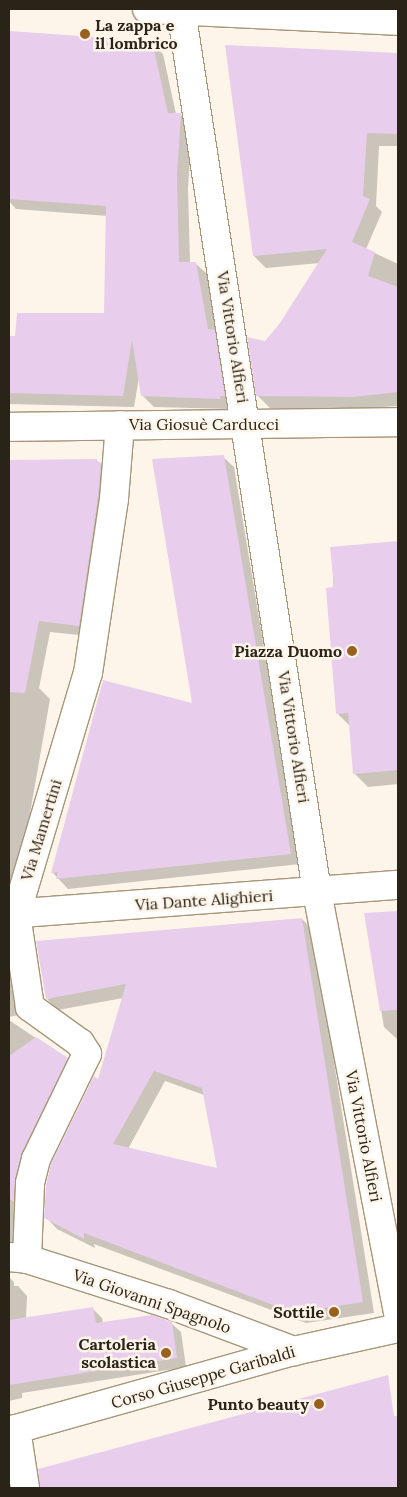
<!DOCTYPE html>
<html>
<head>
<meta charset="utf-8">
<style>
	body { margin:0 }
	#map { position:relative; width:407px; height:1497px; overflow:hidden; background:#fdf5e9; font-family:Lora,serif }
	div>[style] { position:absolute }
	.shadow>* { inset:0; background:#0003 }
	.building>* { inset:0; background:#e8ceec }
	.roads { filter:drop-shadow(1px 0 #a79679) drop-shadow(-1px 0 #a79679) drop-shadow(0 1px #a79679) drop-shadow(0 -1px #a79679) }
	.minor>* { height:28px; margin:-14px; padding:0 14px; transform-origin:14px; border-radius:14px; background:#fff }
	.dots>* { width:14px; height:14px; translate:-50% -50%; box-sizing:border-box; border:2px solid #fdf5e9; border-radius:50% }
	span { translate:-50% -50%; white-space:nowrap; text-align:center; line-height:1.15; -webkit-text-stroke:5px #fdf5e9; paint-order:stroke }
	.poi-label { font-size:16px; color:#2a2317; font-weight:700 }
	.left { translate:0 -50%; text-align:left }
	.right { translate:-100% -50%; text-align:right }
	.street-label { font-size:16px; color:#2a2317 }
	.frame { position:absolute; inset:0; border:10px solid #2a2317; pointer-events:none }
</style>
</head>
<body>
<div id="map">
	<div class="shadow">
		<div style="clip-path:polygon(15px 36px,152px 42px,163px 54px,176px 114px,180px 114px,192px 126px,188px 188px,190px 263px,195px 263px,207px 274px,231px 409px,154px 407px,143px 396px,139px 377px,134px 407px,9px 404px,9px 337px,17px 337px,105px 314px,108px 216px,16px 209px,9px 201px,9px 139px)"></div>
		<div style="clip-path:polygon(226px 46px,398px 55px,398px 146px,379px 146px,376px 206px,382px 212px,366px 249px,398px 264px,398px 406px,366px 408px,270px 408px,257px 395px,266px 342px,281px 324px,320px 263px,266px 268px,254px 256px)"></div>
		<div style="clip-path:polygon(223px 457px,234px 467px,300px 864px,68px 889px,52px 872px,194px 705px)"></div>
		<div style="clip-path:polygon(96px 460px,112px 475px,90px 636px,50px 632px,39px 688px,50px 699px,17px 888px,9px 888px,9px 461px)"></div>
		<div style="clip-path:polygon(398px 543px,398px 784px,368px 787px,354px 773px,350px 726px,338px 714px,332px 548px)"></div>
		<div style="clip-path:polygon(398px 912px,398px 1040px,384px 1027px,365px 915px)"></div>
		<div style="clip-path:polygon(evenodd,302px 919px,313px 930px,374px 1313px,306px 1323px,94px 1244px,95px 1248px,57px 1229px,46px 1217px,99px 1081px,123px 998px,58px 1010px,47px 999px,302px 919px,165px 1081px,204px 1095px,218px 1170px,128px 1149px,165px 1081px)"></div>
		<div style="clip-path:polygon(9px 956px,23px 1014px,9px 1017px)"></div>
		<div style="clip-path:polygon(9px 1020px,67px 1059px,76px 1069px,19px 1251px,9px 1254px)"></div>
		<div style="clip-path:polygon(9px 1277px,14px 1282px,14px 1286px,18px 1286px,27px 1296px,26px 1319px,93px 1309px,102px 1318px,103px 1323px,171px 1323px,181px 1332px,186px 1367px,22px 1393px,22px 1398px,9px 1401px)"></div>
		<div style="clip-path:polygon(398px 1407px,398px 1488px,41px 1488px,39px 1471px,394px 1439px)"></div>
	</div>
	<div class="building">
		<div style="clip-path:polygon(9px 31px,152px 41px,168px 113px,181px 113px,177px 176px,179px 262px,196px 262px,208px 329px,215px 330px,225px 396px,220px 396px,221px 399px,141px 396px,132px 340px,123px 396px,9px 393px,9px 336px,15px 336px,17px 313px,104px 313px,106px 206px,9px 199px)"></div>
		<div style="clip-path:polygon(225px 45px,398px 53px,398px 134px,367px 133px,363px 196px,370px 199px,352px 242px,375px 252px,368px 276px,398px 287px,398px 392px,353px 397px,256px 396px,247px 337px,265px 341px,280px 323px,327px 249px,253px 256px)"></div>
		<div style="clip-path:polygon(224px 455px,291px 854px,56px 879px,58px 872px,51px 873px,103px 680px,192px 703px,152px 459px)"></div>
		<div style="clip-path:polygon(97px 459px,97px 463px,101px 462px,98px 497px,79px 626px,39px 621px,25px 693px,9px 692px,9px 460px)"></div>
		<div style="clip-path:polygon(398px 541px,398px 770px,353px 774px,348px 713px,336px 714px,326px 588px,334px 587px,330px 547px)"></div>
		<div style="clip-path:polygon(398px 911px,398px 1010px,380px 1011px,364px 913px)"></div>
		<div style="clip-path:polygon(evenodd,302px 918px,363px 1302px,294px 1313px,84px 1233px,84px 1239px,44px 1218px,46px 1185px,51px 1164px,94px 1076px,98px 1079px,126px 984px,46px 999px,36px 941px,302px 918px,154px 1071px,202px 1088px,217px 1168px,113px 1144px,154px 1071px)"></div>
		<div style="clip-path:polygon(36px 1037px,68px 1058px,22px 1152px,15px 1179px,14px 1202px,9px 1199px,9px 1056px)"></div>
		<div style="clip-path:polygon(93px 1307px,96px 1323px,152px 1315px,172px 1322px,177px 1358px,9px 1385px,9px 1320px)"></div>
		<div style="clip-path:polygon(388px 1375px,394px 1416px,398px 1416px,398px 1488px,40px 1488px,38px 1469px)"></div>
	</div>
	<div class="roads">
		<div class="minor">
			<div style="left:147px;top:9px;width:251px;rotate:2.7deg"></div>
			<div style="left:181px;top:10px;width:892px;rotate:81.23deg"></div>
			<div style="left:317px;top:892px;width:429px;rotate:79.1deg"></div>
			<div style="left:9px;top:427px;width:389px;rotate:-0.7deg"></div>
			<div style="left:9px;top:914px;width:390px;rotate:-4.3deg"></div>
			<div style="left:9px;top:1257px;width:18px;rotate:6deg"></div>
			<div style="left:27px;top:1259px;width:149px;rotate:17.6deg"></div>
			<div style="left:169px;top:1304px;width:134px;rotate:20.6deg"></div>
			<div style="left:27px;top:1259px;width:76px;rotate:-87.7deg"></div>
			<div style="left:30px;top:1183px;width:25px;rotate:-76deg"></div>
			<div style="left:36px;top:1159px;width:117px;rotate:-64.1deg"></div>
			<div style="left:87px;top:1054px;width:13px;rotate:-122deg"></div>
			<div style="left:80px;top:1043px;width:62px;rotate:-144.2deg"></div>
			<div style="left:30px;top:1007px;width:94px;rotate:-98.6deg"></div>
			<div style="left:16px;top:914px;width:252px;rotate:-73.4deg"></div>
			<div style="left:88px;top:673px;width:176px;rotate:-81.5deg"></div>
			<div style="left:114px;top:499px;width:74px;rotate:-85.4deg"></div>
			<div style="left:16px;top:1429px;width:60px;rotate:81.3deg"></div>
			<div style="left:9px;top:1431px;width:296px;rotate:-15.7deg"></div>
			<div style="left:294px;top:1351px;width:107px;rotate:-12.5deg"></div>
		</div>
	</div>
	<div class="dots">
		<div style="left:85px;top:34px;background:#9a601e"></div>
		<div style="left:352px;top:651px;background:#9a601e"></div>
		<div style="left:334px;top:1312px;background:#9a601e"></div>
		<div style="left:166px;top:1353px;background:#9a601e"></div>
		<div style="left:319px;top:1404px;background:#9a601e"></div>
	</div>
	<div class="poi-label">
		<span class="left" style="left:95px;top:34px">La zappa e<br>il lombrico</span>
		<span class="right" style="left:342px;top:651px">Piazza Duomo</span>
		<span class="right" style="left:324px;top:1312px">Sottile</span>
		<span class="right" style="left:156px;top:1353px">Cartoleria<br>scolastica</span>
		<span class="right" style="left:309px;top:1404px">Punto beauty</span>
	</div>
	<div class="street-label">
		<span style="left:233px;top:337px;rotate:81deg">Via Vittorio Alfieri</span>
		<span style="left:204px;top:424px">Via Giosuè Carducci</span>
		<span style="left:294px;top:737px;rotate:81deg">Via Vittorio Alfieri</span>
		<span style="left:41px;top:830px;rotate:-73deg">Via Mamertini</span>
		<span style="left:204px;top:900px;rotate:-4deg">Via Dante Alighieri</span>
		<span style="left:364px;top:1136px;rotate:79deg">Via Vittorio Alfieri</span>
		<span style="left:152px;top:1301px;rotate:19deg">Via Giovanni Spagnolo</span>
		<span style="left:203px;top:1377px;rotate:-16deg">Corso Giuseppe Garibaldi</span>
	</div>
	<div class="frame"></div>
</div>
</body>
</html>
